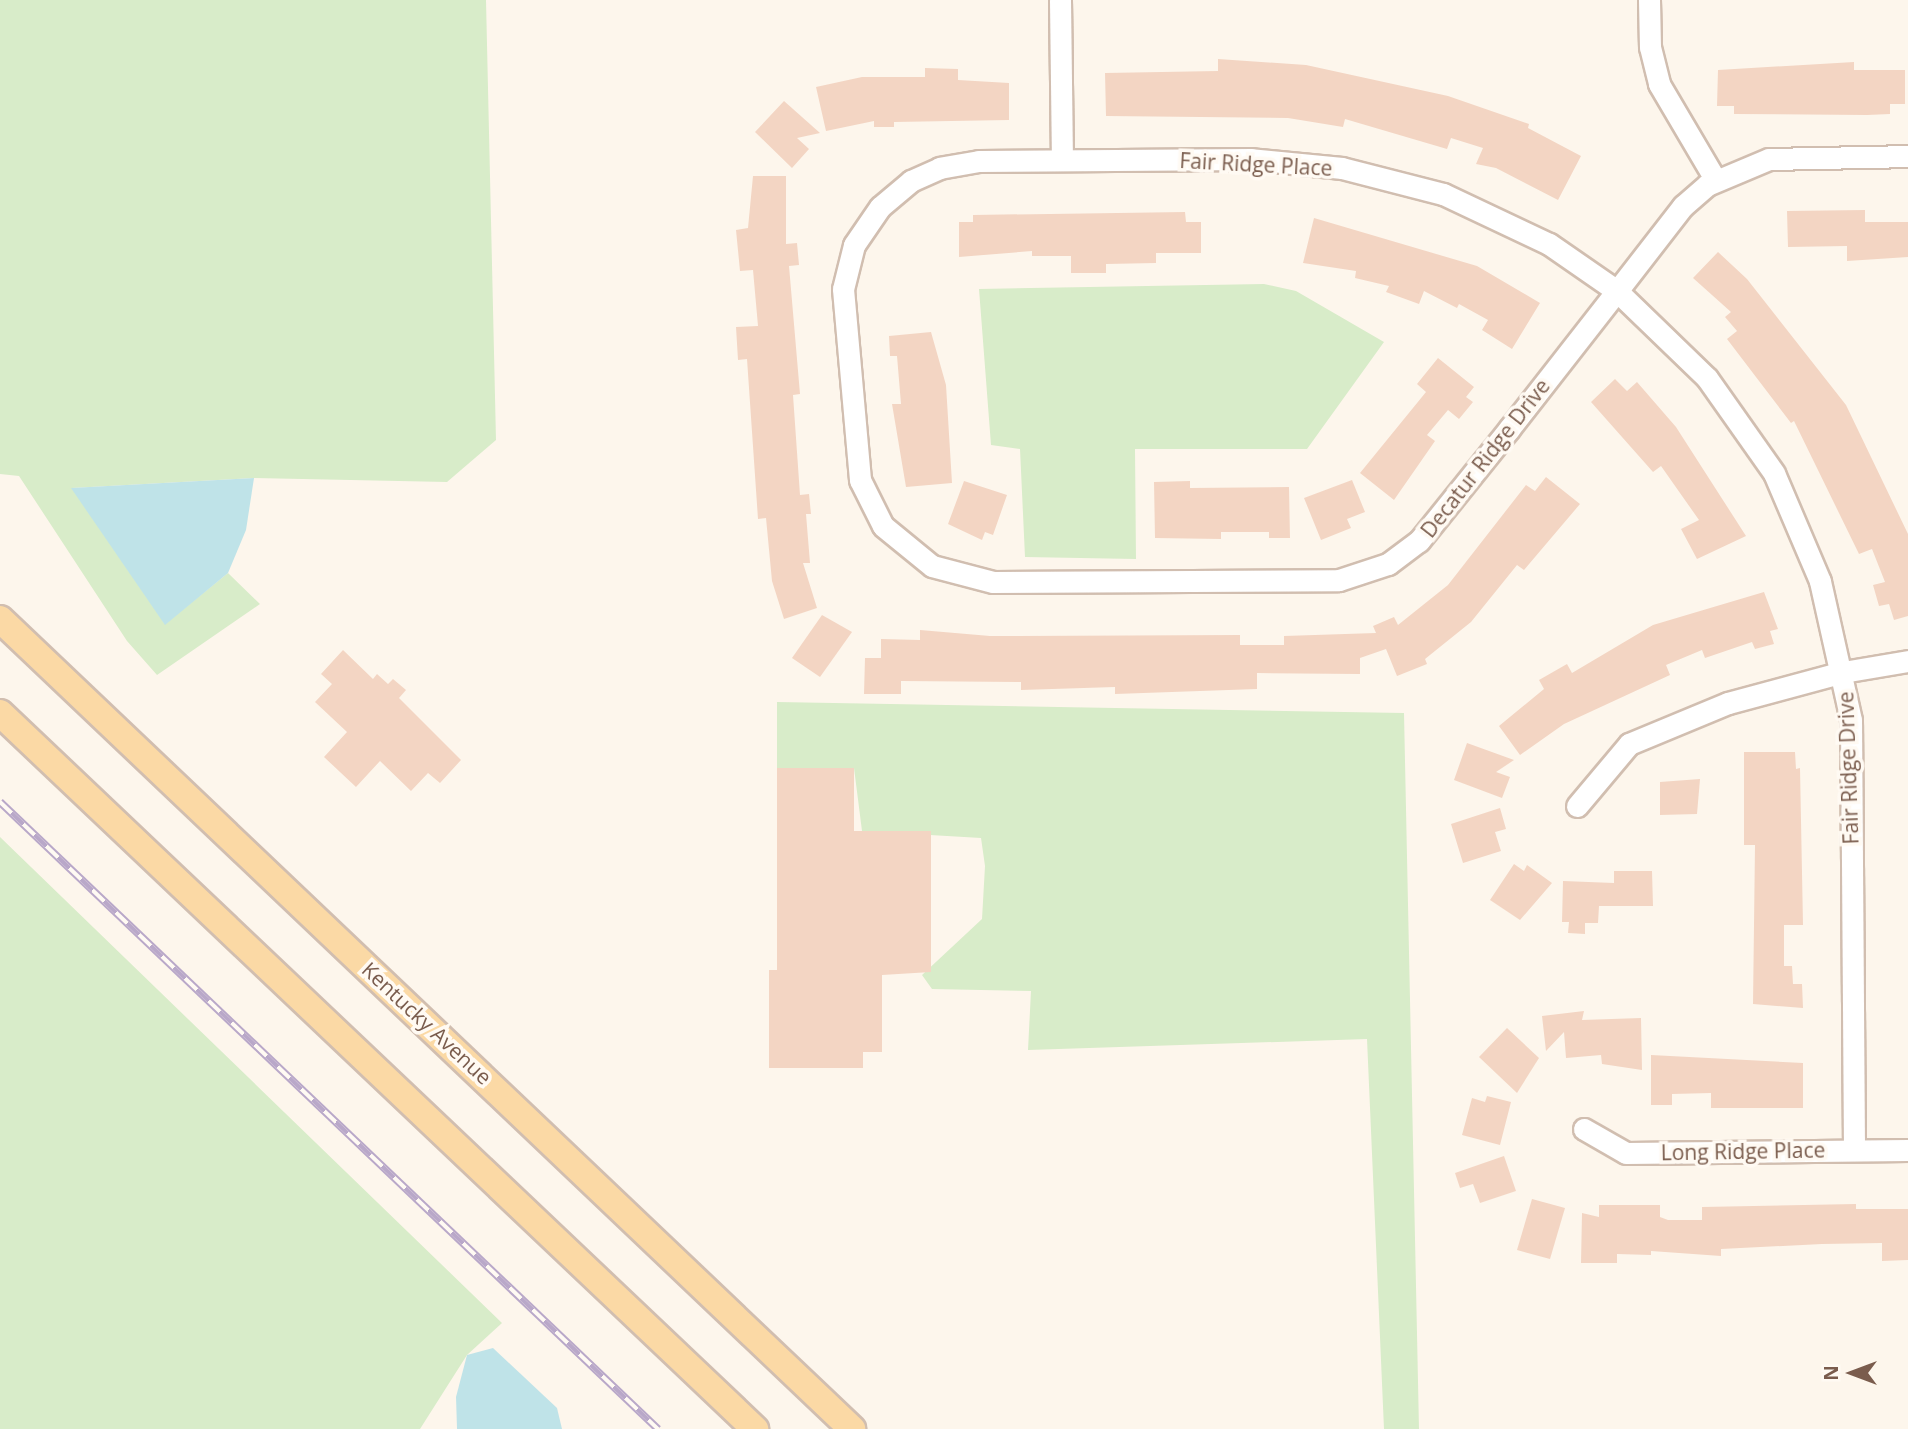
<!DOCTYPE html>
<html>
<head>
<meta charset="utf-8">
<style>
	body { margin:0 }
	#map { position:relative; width:1908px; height:1429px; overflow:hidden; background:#fdf6ec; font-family:"Open Sans",sans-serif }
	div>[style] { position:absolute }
	.green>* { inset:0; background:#d8ecc9 }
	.water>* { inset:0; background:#bfe3e8 }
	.building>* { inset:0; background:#f3d5c3 }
	.roads { filter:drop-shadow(2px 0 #d1beb0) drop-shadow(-2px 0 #d1beb0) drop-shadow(0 2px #d1beb0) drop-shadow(0 -2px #d1beb0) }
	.minor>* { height:21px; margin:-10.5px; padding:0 10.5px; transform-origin:10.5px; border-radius:10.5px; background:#fff }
	.major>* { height:26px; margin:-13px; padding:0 13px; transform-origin:13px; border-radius:13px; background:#fbd9a5 }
	.rail>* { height:8px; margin-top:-4px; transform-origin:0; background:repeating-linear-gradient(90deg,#fffaf3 0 16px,#b9a8c9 0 32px); box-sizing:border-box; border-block:2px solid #b9a8c9 }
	span { translate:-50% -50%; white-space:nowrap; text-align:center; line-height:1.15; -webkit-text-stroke:7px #fffaf3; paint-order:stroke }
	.street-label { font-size:21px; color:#7a5c4d }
	.north { position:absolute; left:1817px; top:1338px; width:70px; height:70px; -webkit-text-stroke:5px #fffaf3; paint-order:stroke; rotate:270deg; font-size:19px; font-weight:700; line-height:28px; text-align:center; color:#7a5c4d }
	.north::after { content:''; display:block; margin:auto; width:24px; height:32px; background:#7a5c4d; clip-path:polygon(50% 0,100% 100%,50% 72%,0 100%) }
</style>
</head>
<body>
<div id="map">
	<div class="green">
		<div style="clip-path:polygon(0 0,486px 0,496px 440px,447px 482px,254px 478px,72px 488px,165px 624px,228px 573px,260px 604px,157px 675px,127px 641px,19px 476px,0 474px)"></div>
		<div style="clip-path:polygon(1264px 284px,1296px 291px,1384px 342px,1307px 449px,1135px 449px,1136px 559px,1025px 557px,1020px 449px,991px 445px,979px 289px)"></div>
		<div style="clip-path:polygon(777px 702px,1404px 713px,1419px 1429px,1384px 1429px,1367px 1039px,1028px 1050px,1031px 991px,932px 989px,922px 975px,982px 919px,985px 866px,981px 838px,862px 831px,854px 768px,777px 768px)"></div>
		<div style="clip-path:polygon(0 837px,502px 1323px,467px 1355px,420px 1429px,0 1429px)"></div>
	</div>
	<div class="water">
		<div style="clip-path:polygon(254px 478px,246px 530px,228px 573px,165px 625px,71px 488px)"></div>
		<div style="clip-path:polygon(493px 1348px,557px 1408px,562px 1429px,457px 1429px,456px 1397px,467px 1355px)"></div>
	</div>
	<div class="building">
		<div style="clip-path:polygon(1218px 59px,1306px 65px,1448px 96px,1529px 124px,1528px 128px,1581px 156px,1558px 200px,1496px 168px,1476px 164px,1483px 148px,1451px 138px,1447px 149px,1345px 119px,1343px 127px,1288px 118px,1106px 116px,1105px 73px,1218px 71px)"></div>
		<div style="clip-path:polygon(1854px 62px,1854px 70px,1905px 70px,1905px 104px,1890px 104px,1890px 114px,1867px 115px,1734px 114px,1734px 106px,1717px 106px,1718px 70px)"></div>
		<div style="clip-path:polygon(925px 68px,958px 69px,958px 80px,1009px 83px,1009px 120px,894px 122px,894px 127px,874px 127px,874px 121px,826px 131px,816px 87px,862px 77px,925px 77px)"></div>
		<div style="clip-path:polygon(784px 101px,820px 133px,797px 138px,809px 149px,792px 168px,755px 132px)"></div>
		<div style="clip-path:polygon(753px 176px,786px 176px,786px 244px,797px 243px,799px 265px,789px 266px,800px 394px,793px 395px,800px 495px,809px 494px,811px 514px,806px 514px,810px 563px,803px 563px,817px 608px,784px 619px,772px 581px,766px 518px,758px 519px,747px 359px,738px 360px,736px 327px,758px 326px,753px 270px,740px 271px,736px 230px,748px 228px)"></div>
		<div style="clip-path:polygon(1865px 210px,1865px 222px,1908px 222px,1908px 257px,1847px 261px,1847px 246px,1788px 247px,1787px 211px)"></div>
		<div style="clip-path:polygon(1185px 212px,1186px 222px,1201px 222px,1201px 253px,1156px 253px,1156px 263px,1106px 264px,1106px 273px,1071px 273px,1071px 256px,1032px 256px,1032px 251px,959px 257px,959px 222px,973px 222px,973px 215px)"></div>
		<div style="clip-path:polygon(1314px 218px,1477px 266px,1540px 303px,1512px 349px,1482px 330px,1488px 320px,1459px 304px,1457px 308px,1424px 291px,1419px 304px,1386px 292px,1389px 286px,1355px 278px,1356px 271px,1303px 263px)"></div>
		<div style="clip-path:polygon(1718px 252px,1747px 279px,1846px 405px,1908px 534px,1908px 616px,1894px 620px,1889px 604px,1879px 606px,1873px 585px,1885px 582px,1872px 549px,1859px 554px,1794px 421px,1791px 423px,1727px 339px,1737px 331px,1725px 317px,1731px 312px,1693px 278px)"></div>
		<div style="clip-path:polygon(931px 332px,946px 385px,952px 483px,906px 487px,892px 404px,901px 404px,897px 356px,890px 356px,889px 336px)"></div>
		<div style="clip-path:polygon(1438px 358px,1474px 387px,1466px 397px,1473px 402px,1459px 419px,1448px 410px,1427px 435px,1435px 441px,1394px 500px,1360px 473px,1426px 392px,1417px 384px)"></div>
		<div style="clip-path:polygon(1615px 379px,1627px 391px,1637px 382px,1676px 427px,1746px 536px,1697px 559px,1681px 529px,1699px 520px,1661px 466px,1653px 472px,1591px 402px)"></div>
		<div style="clip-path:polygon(1546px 477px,1580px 504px,1524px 570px,1517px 565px,1471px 622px,1425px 659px,1427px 664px,1397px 676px,1386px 649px,1360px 658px,1360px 674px,1257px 673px,1257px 689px,1115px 694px,1115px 687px,1021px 690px,1021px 682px,901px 681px,901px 694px,864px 694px,865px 658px,881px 658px,881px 639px,920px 640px,920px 630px,990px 636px,1240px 635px,1240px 645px,1284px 645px,1284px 636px,1376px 633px,1373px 626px,1394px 617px,1398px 625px,1448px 585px,1526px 485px,1535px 491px)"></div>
		<div style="clip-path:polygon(1352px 480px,1365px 512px,1347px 519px,1351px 528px,1321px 540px,1304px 498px)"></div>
		<div style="clip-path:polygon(964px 481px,1007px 495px,993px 535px,985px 532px,982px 540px,948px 524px)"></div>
		<div style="clip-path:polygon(1190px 481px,1190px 488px,1289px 487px,1290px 538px,1269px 538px,1269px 532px,1221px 532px,1221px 539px,1155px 538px,1154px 482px)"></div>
		<div style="clip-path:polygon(1764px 592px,1778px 629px,1770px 631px,1774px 644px,1755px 649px,1752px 642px,1705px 658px,1702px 650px,1666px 665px,1670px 675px,1564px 724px,1520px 755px,1499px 726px,1544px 689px,1539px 680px,1567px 664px,1572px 673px,1653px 625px)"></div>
		<div style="clip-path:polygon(822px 615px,852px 632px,820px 677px,792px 658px)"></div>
		<div style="clip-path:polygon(343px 650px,373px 679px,377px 674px,388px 684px,393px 679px,406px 690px,399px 698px,461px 760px,440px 783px,428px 773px,411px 791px,380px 761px,356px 787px,324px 757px,347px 732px,315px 702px,332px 684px,321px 674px)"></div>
		<div style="clip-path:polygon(1467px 743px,1514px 760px,1496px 772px,1510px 777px,1502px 798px,1454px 780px)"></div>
		<div style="clip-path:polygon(1744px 752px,1795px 752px,1796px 769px,1800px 768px,1803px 925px,1784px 925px,1784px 966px,1792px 966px,1793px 984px,1802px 984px,1803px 1008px,1753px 1004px,1755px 845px,1744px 845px)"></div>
		<div style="clip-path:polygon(777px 768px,854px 768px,854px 831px,931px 831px,931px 972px,882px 975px,882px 1052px,863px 1052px,863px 1068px,769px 1068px,769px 970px,777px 970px)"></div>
		<div style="clip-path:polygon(1700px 779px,1697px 814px,1660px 815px,1660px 782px)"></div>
		<div style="clip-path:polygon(1500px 808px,1506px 829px,1495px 832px,1501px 851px,1463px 863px,1451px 824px)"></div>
		<div style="clip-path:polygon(1514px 864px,1524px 871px,1527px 865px,1552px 883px,1520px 920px,1490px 900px)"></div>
		<div style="clip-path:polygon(1614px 871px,1652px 871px,1653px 906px,1599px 906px,1598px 923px,1585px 923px,1585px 934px,1568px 933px,1569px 922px,1562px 922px,1563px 881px,1614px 883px)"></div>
		<div style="clip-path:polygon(1584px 1011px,1582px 1020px,1641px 1018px,1642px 1070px,1602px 1064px,1601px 1055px,1566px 1058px,1564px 1032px,1546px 1051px,1542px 1016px)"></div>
		<div style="clip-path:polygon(1507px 1028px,1539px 1058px,1517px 1093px,1479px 1057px)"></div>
		<div style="clip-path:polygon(1651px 1055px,1803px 1063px,1803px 1108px,1711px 1108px,1711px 1093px,1672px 1094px,1672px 1105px,1651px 1105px)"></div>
		<div style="clip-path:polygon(1487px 1096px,1511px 1102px,1500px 1145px,1462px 1135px,1472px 1098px,1485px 1102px)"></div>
		<div style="clip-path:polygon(1504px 1156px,1516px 1191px,1480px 1203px,1473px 1184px,1460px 1188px,1455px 1173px)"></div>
		<div style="clip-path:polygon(1532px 1199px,1565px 1208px,1550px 1259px,1517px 1250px)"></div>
		<div style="clip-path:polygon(1856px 1204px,1856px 1209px,1908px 1209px,1908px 1260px,1882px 1261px,1882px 1243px,1822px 1244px,1721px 1249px,1721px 1256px,1651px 1251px,1651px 1255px,1617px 1254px,1617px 1263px,1581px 1263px,1582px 1213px,1599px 1217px,1599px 1205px,1660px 1205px,1660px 1217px,1668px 1220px,1702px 1220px,1702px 1207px)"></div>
	</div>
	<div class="roads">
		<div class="minor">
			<div style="left:1060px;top:0;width:160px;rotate:89.3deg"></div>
			<div style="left:1649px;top:0;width:47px;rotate:88.8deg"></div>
			<div style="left:1650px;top:47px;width:38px;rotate:76deg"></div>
			<div style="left:1659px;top:84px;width:110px;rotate:59.5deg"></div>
			<div style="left:1577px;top:806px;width:81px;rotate:-50deg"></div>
			<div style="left:1629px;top:744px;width:107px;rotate:-22.5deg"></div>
			<div style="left:1728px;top:703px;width:119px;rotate:-15.1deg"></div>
			<div style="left:1843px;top:672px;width:66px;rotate:-9.6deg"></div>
			<div style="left:1584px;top:1129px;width:48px;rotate:29.7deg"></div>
			<div style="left:1626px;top:1153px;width:282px;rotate:-0.6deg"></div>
			<div style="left:1854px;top:1149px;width:429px;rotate:-90.4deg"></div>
			<div style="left:1851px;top:720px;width:142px;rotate:-102.6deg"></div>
			<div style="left:1820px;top:581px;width:117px;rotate:-113.1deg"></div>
			<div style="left:1774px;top:473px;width:116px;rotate:-125.2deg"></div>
			<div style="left:1707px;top:378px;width:125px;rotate:-136deg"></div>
			<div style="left:1617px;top:291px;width:83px;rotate:-145.3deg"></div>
			<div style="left:1549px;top:244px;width:117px;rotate:-154.7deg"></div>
			<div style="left:1443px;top:194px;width:104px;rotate:-165.6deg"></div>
			<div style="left:1342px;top:168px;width:91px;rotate:-174.4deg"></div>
			<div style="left:1251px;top:159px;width:272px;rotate:179.6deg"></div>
			<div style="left:979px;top:161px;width:40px;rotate:170deg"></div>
			<div style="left:940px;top:168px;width:32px;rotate:156deg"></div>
			<div style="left:911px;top:181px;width:40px;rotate:140deg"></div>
			<div style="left:880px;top:207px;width:46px;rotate:124.4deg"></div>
			<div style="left:854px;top:245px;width:45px;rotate:104deg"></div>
			<div style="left:843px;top:289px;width:192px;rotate:84.9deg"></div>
			<div style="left:860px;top:480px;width:51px;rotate:63.4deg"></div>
			<div style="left:883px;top:526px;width:63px;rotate:39.2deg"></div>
			<div style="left:932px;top:566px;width:63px;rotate:14.7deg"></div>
			<div style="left:993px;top:582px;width:346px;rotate:-0.3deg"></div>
			<div style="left:1339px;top:580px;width:52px;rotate:-18.1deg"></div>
			<div style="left:1388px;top:564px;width:39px;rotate:-37deg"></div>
			<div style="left:1419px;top:541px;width:144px;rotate:-51.2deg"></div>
			<div style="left:1509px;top:429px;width:175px;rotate:-52deg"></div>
			<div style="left:1617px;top:291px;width:108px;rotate:-52.2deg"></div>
			<div style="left:1683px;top:206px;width:32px;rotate:-41deg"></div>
			<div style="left:1707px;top:185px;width:67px;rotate:-22.8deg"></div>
			<div style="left:1769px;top:159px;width:139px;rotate:-1.2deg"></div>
		</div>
		<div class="major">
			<div style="left:0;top:619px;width:1176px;rotate:43.55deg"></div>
			<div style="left:0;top:713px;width:1041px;rotate:43.48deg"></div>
		</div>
	</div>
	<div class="rail">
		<div style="left:0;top:802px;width:909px;rotate:43.62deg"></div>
	</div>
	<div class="street-label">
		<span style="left:1256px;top:164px;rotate:3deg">Fair Ridge Place</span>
		<span style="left:1485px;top:458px;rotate:-52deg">Decatur Ridge Drive</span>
		<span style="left:1848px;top:768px;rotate:-92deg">Fair Ridge Drive</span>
		<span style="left:427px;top:1023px;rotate:43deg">Kentucky Avenue</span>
		<span style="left:1743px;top:1151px;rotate:-1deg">Long Ridge Place</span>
	</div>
	<div class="north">N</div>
</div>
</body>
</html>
